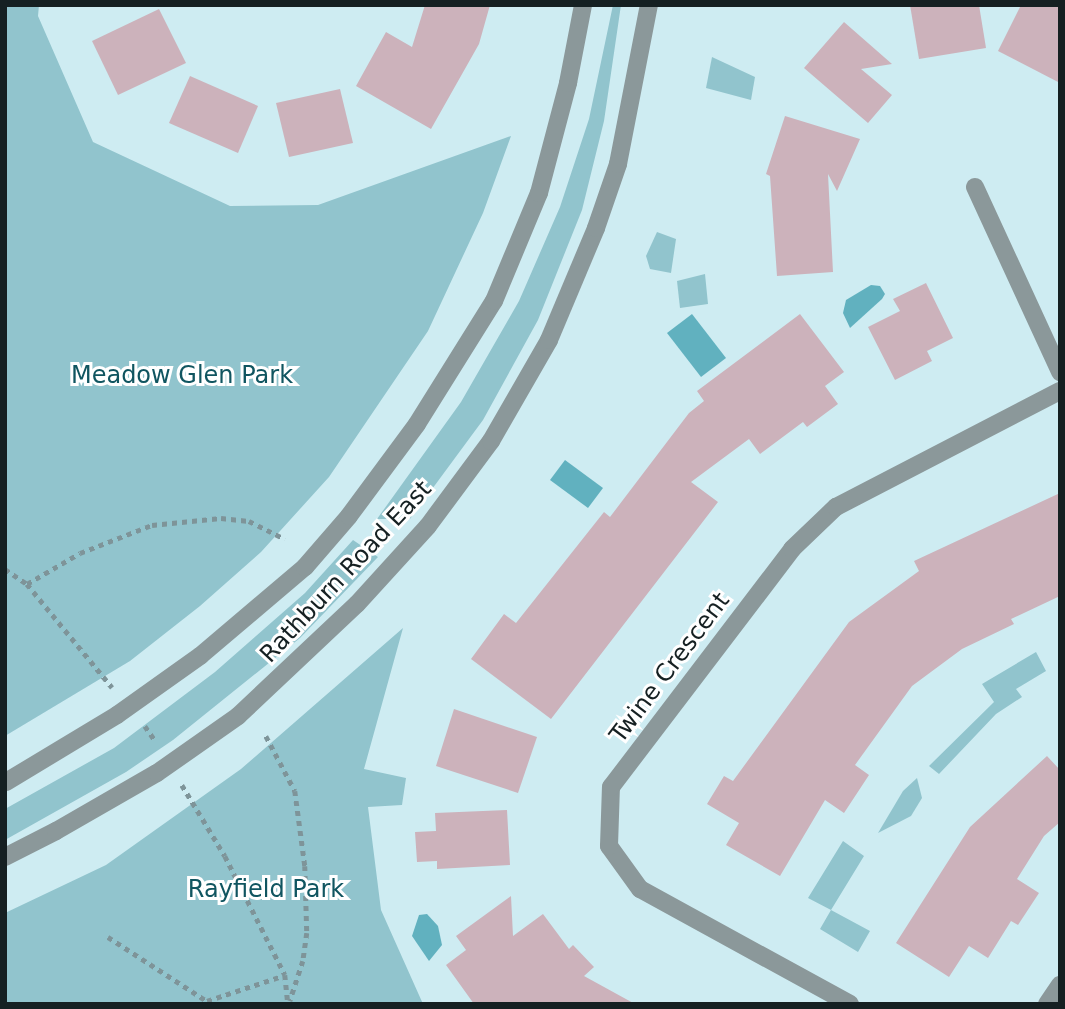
<!DOCTYPE html>
<html>
<head>
<meta charset="utf-8">
<style>
	body { margin:0 }
	#map { position:relative; width:1065px; height:1009px; overflow:hidden; background:#ceecf2; font-family:"DejaVu Sans",sans-serif }
	div>[style] { position:absolute }
	.green>* { inset:0; background:#91c4cd }
	.water>* { inset:0; background:#61b1bf }
	.building>* { inset:0; background:#ccb2bb }
	.path>* { height:4.5px; margin-top:-2.25px; transform-origin:0; background:repeating-linear-gradient(90deg,#7e9499 0 5px,transparent 0 10px) }
	.minor>* { height:18px; margin:-9px; padding:0 9px; transform-origin:9px; border-radius:9px; background:#8b989a }
	.tertiary>* { height:18px; margin:-9px; padding:0 9px; transform-origin:9px; border-radius:9px; background:#8b989a }
	.tertiary-bridge>* { height:18px; margin:-9px; padding:0 9px; transform-origin:9px; border-radius:9px; background:#8b989a }
	span { translate:-50% -50%; white-space:nowrap; text-align:center; line-height:1.15; -webkit-text-stroke:6px #fff; paint-order:stroke }
	.park-label { font-size:24px; color:#105560 }
	.street-label { font-size:24px; color:#152022 }
	.frame { position:absolute; inset:0; border:7px solid #152022; pointer-events:none }
</style>
</head>
<body>
<div id="map">
	<div class="green">
		<div style="clip-path:polygon(5px 5px,39px 5px,38px 16px,93px 142px,230px 206px,318px 205px,511px 136px,483px 213px,428px 331px,329px 477px,261px 552px,200px 606px,130px 661px,5px 736px)"></div>
		<div style="clip-path:polygon(613px 5px,621px 5px,604px 121px,582px 210px,538px 320px,483px 420px,410px 519px,377px 519px,461px 402px,519px 301px,560px 207px,589px 119px)"></div>
		<div style="clip-path:polygon(712px 57px,755px 77px,751px 100px,706px 88px)"></div>
		<div style="clip-path:polygon(657px 232px,676px 239px,671px 273px,650px 269px,646px 256px)"></div>
		<div style="clip-path:polygon(705px 274px,708px 304px,680px 308px,677px 281px)"></div>
		<div style="clip-path:polygon(353px 540px,378px 557px,300px 638px,173px 740px,126px 772px,5px 840px,5px 809px,114px 748px,215px 672px,305px 593px)"></div>
		<div style="clip-path:polygon(403px 628px,364px 769px,406px 778px,402px 805px,368px 807px,381px 910px,423px 1004px,5px 1004px,5px 913px,106px 865px,241px 769px)"></div>
		<div style="clip-path:polygon(1036px 652px,1046px 671px,1016px 689px,1022px 697px,996px 714px,939px 774px,929px 766px,994px 702px,982px 684px)"></div>
		<div style="clip-path:polygon(917px 778px,922px 798px,911px 816px,878px 833px,903px 791px)"></div>
		<div style="clip-path:polygon(843px 841px,864px 856px,831px 910px,870px 931px,858px 952px,820px 929px,831px 910px,808px 898px)"></div>
	</div>
	<div class="water">
		<div style="clip-path:polygon(871px 285px,880px 286px,885px 294px,882px 299px,850px 328px,843px 313px,846px 300px)"></div>
		<div style="clip-path:polygon(692px 314px,726px 358px,701px 377px,667px 333px)"></div>
		<div style="clip-path:polygon(565px 460px,603px 488px,588px 508px,550px 480px)"></div>
		<div style="clip-path:polygon(427px 914px,438px 926px,442px 945px,429px 961px,412px 936px,419px 915px)"></div>
	</div>
	<div class="building">
		<div style="clip-path:polygon(425px 5px,490px 5px,479px 44px,431px 129px,356px 86px,386px 32px,412px 47px)"></div>
		<div style="clip-path:polygon(910px 5px,979px 5px,986px 48px,919px 59px)"></div>
		<div style="clip-path:polygon(1021px 5px,1060px 5px,1060px 83px,998px 51px)"></div>
		<div style="clip-path:polygon(159px 9px,186px 63px,118px 95px,92px 41px)"></div>
		<div style="clip-path:polygon(844px 22px,892px 64px,861px 69px,892px 95px,868px 123px,804px 68px)"></div>
		<div style="clip-path:polygon(190px 76px,258px 106px,238px 153px,169px 123px)"></div>
		<div style="clip-path:polygon(340px 89px,353px 143px,289px 157px,276px 103px)"></div>
		<div style="clip-path:polygon(785px 116px,860px 139px,837px 191px,828px 174px,833px 272px,777px 276px,770px 176px,766px 174px)"></div>
		<div style="clip-path:polygon(926px 283px,953px 338px,927px 351px,932px 361px,895px 380px,868px 327px,900px 311px,893px 299px)"></div>
		<div style="clip-path:polygon(800px 314px,844px 372px,825px 386px,838px 404px,807px 427px,803px 422px,760px 454px,749px 439px,691px 482px,718px 502px,551px 719px,471px 659px,504px 614px,516px 623px,604px 512px,610px 517px,689px 413px,704px 401px,697px 391px)"></div>
		<div style="clip-path:polygon(1060px 493px,1060px 596px,1011px 619px,1014px 624px,962px 649px,912px 686px,855px 765px,869px 775px,844px 813px,825px 800px,780px 876px,726px 845px,739px 823px,707px 804px,724px 776px,733px 781px,849px 622px,919px 571px,914px 561px)"></div>
		<div style="clip-path:polygon(454px 709px,537px 737px,518px 793px,436px 766px)"></div>
		<div style="clip-path:polygon(1047px 756px,1060px 770px,1060px 822px,1044px 836px,1017px 879px,1039px 893px,1018px 925px,1011px 921px,988px 958px,969px 946px,949px 977px,896px 943px,970px 827px)"></div>
		<div style="clip-path:polygon(507px 810px,510px 865px,437px 869px,437px 861px,417px 862px,415px 832px,436px 831px,435px 813px)"></div>
		<div style="clip-path:polygon(511px 896px,513px 936px,543px 914px,569px 949px,573px 945px,594px 967px,584px 976px,635px 1004px,474px 1004px,446px 965px,466px 950px,456px 936px)"></div>
	</div>
	<div class="path">
		<div style="left:5px;top:569px;width:27px;rotate:34deg"></div>
		<div style="left:27px;top:584px;width:134px;rotate:50.5deg"></div>
		<div style="left:27px;top:584px;width:61px;rotate:-30.3deg"></div>
		<div style="left:80px;top:553px;width:77px;rotate:-21.3deg"></div>
		<div style="left:152px;top:525px;width:69px;rotate:-5.8deg"></div>
		<div style="left:221px;top:518px;width:28px;rotate:6deg"></div>
		<div style="left:249px;top:521px;width:40px;rotate:26.6deg"></div>
		<div style="left:145px;top:726px;width:19px;rotate:55deg"></div>
		<div style="left:266px;top:736px;width:62px;rotate:62.2deg"></div>
		<div style="left:295px;top:791px;width:76px;rotate:82.4deg"></div>
		<div style="left:305px;top:866px;width:67px;rotate:88.3deg"></div>
		<div style="left:307px;top:933px;width:28px;rotate:98deg"></div>
		<div style="left:303px;top:961px;width:42px;rotate:108deg"></div>
		<div style="left:182px;top:785px;width:83px;rotate:58.8deg"></div>
		<div style="left:225px;top:856px;width:133px;rotate:63.2deg"></div>
		<div style="left:285px;top:975px;width:29px;rotate:84deg"></div>
		<div style="left:108px;top:937px;width:118px;rotate:32.9deg"></div>
		<div style="left:207px;top:1001px;width:82px;rotate:-18.4deg"></div>
	</div>
	<div class="minor">
		<div style="left:975px;top:187px;width:204px;rotate:65.3deg"></div>
		<div style="left:850px;top:1004px;width:239px;rotate:-151.3deg"></div>
		<div style="left:640px;top:889px;width:53px;rotate:-125.8deg"></div>
		<div style="left:609px;top:846px;width:59px;rotate:-88.1deg"></div>
		<div style="left:611px;top:787px;width:299px;rotate:-52.7deg"></div>
		<div style="left:792px;top:549px;width:61px;rotate:-43.7deg"></div>
		<div style="left:836px;top:507px;width:252px;rotate:-27.4deg"></div>
		<div style="left:1047px;top:1004px;width:23px;rotate:-56deg"></div>
	</div>
	<div class="tertiary">
		<div style="left:200px;top:656px;width:138px;rotate:-40.3deg"></div>
		<div style="left:305px;top:567px;width:67px;rotate:-49.2deg"></div>
		<div style="left:349px;top:516px;width:114px;rotate:-53.5deg"></div>
		<div style="left:417px;top:424px;width:145px;rotate:-58deg"></div>
		<div style="left:494px;top:301px;width:117px;rotate:-67.4deg"></div>
		<div style="left:539px;top:193px;width:114px;rotate:-75.2deg"></div>
		<div style="left:568px;top:83px;width:79px;rotate:-79.1deg"></div>
		<div style="left:238px;top:716px;width:163px;rotate:-43.3deg"></div>
		<div style="left:357px;top:604px;width:105px;rotate:-47.7deg"></div>
		<div style="left:428px;top:526px;width:106px;rotate:-53.5deg"></div>
		<div style="left:491px;top:441px;width:116px;rotate:-60.1deg"></div>
		<div style="left:549px;top:340px;width:121px;rotate:-67.2deg"></div>
		<div style="left:596px;top:228px;width:68px;rotate:-71deg"></div>
		<div style="left:618px;top:164px;width:162px;rotate:-79deg"></div>
		<div style="left:5px;top:857px;width:57px;rotate:-27deg"></div>
	</div>
	<div class="tertiary-bridge">
		<div style="left:6px;top:782px;width:130px;rotate:-31.1deg"></div>
		<div style="left:117px;top:715px;width:102px;rotate:-35.4deg"></div>
		<div style="left:56px;top:831px;width:116px;rotate:-29.9deg"></div>
		<div style="left:157px;top:773px;width:99px;rotate:-35.1deg"></div>
	</div>
	<div class="park-label">
		<span style="left:182px;top:376px">Meadow Glen Park</span>
		<span style="left:266px;top:890px">Rayfield Park</span>
	</div>
	<div class="street-label">
		<span style="left:346px;top:572px;rotate:-47deg">Rathburn Road East</span>
		<span style="left:670px;top:668px;rotate:-53deg">Twine Crescent</span>
	</div>
	<div class="frame"></div>
</div>
</body>
</html>
